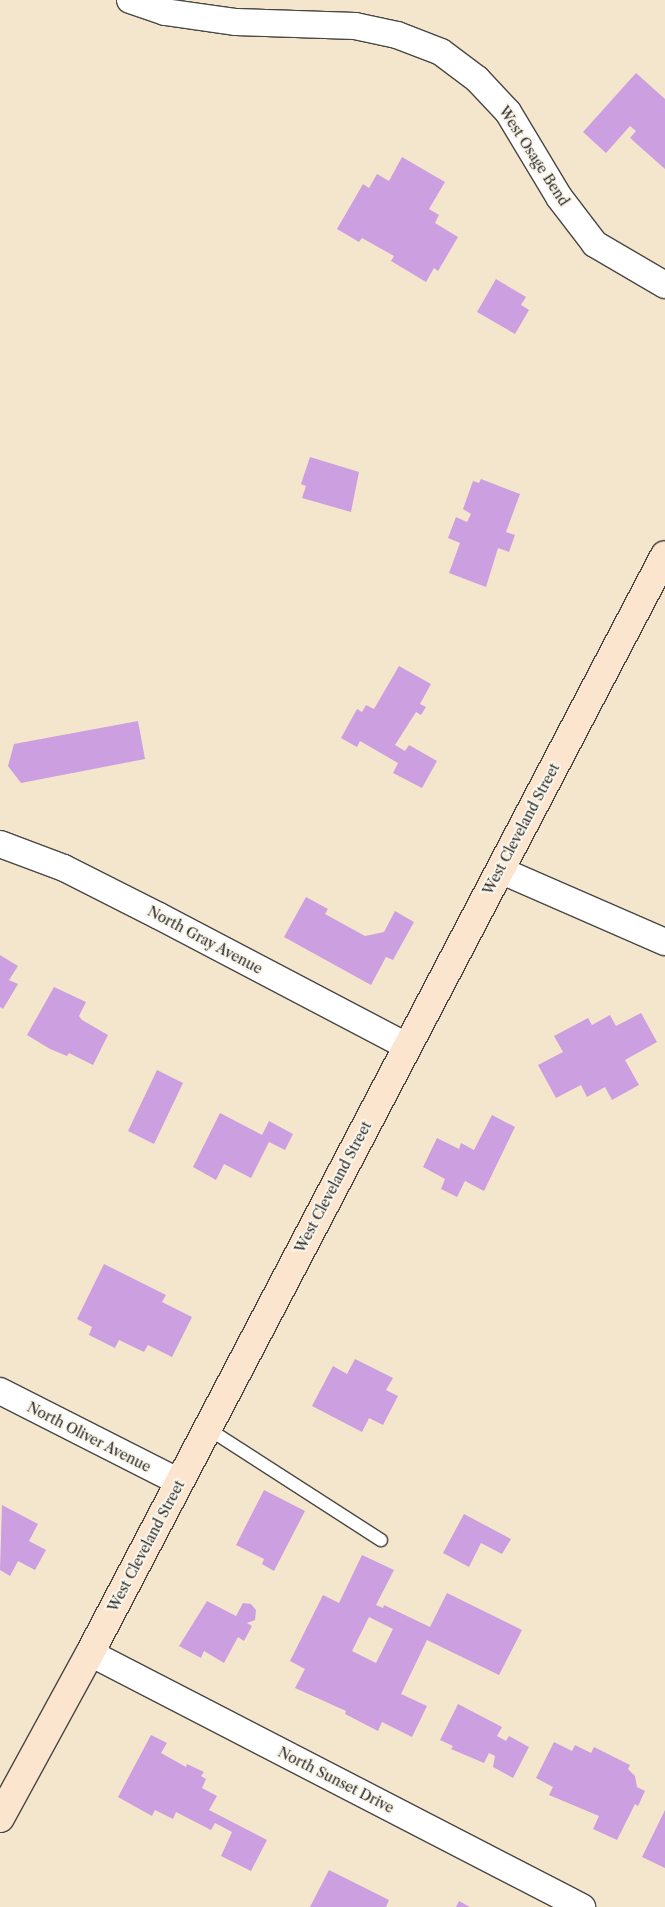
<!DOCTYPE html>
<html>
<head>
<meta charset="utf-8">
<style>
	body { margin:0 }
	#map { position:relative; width:665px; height:1907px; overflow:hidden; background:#f4e6cd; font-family:"Libre Caslon Text",serif }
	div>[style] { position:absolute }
	.building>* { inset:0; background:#cc9fe1 }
	.roads { filter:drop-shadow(1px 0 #494743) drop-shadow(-1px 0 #494743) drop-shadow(0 1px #494743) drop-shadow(0 -1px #494743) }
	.lane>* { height:12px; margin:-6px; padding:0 6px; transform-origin:6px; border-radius:6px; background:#fff }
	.street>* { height:26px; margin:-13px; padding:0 13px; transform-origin:13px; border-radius:13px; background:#fff }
	.secondary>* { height:28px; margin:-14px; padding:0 14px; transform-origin:14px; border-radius:14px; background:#fbe5cf }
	span { translate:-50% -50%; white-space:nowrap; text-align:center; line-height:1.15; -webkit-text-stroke:4px #fbf7ec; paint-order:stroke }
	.street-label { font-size:14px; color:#2b2b2b }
</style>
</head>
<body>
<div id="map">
	<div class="building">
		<div style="clip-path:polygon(636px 73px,665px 99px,665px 169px,630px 138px,636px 131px,630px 126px,606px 153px,583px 132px)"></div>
		<div style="clip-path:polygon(402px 157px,445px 182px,429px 209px,439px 215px,435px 223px,458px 237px,438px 271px,434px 268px,426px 282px,391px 261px,394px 256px,362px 238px,359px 242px,337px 229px,363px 184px,369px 188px,377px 174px,389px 181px)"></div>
		<div style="clip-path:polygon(496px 279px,526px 297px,521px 305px,529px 310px,515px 334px,477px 312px)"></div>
		<div style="clip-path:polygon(310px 457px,359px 472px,351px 512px,302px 498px,306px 486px,301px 484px)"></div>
		<div style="clip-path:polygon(481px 479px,520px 494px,506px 532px,515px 535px,509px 552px,498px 548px,486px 587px,449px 573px,460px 543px,448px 538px,456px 517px,467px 522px,471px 514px,463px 509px,473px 481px,479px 483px)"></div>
		<div style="clip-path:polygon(399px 666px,431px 684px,420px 704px,426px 707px,421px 715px,416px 712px,395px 745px,405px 751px,409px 745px,437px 761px,422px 788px,393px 773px,398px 763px,360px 741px,357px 747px,341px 738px,357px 709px,362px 712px,366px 705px,374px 709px)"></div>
		<div style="clip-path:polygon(138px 721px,145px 759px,21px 783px,8px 766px,14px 744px)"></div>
		<div style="clip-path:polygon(306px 897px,328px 909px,325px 914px,365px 936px,384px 932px,395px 911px,414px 922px,393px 960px,386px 957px,371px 985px,284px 937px)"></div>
		<div style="clip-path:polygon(0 955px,18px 966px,9px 980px,18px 984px,3px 1009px,0 1007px)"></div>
		<div style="clip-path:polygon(54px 987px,86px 1002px,79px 1016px,82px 1020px,108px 1035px,93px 1065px,69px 1053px,67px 1056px,50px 1049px,27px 1035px)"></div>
		<div style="clip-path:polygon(641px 1013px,657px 1042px,625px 1060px,639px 1085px,612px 1100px,605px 1087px,587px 1097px,581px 1085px,556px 1098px,538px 1065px,563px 1052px,554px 1036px,588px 1018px,592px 1025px,610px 1015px,616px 1026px)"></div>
		<div style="clip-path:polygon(157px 1070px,183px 1083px,154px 1144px,128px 1131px)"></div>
		<div style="clip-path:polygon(220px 1113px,262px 1135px,269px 1121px,293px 1134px,285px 1150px,269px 1142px,251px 1178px,224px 1164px,216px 1180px,193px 1167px)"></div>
		<div style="clip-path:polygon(492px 1115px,515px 1127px,484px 1191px,465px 1181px,457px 1197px,441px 1189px,445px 1179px,423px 1167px,437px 1138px,459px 1149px,461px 1143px,474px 1150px)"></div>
		<div style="clip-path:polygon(104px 1264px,166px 1295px,162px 1302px,192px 1317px,172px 1357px,148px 1345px,144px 1352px,119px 1340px,115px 1348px,89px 1335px,92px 1327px,77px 1319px)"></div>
		<div style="clip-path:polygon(355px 1359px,393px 1378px,386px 1390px,398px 1396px,383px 1425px,369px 1418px,362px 1432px,312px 1406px,333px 1366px,347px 1374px)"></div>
		<div style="clip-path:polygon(264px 1490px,305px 1511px,274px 1571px,262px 1564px,264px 1559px,236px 1545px)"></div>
		<div style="clip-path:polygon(2px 1505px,38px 1524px,29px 1541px,46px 1550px,35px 1570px,18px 1561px,10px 1576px,0 1570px)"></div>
		<div style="clip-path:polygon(464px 1514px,511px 1539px,502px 1554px,481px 1543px,469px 1567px,443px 1553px)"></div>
		<div style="clip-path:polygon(evenodd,362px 1555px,394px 1570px,376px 1605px,383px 1608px,384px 1605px,430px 1627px,447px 1593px,522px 1630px,499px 1675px,427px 1640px,401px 1694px,427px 1706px,412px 1737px,382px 1722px,378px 1731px,345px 1714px,346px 1711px,295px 1688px,305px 1669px,290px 1661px,323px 1595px,339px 1603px,362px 1555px,369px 1617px,393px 1629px,376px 1663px,352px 1651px,369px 1617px)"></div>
		<div style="clip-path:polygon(207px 1601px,236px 1616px,243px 1603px,251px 1604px,256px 1610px,255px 1620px,247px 1623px,252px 1626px,244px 1641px,238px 1637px,224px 1663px,204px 1651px,201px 1658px,179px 1646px)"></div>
		<div style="clip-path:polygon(458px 1704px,502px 1727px,497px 1736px,506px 1741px,509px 1736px,529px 1747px,513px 1778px,493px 1767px,495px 1756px,489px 1753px,484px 1763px,451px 1749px,453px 1746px,440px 1740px)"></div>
		<div style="clip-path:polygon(151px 1735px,167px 1743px,161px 1753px,186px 1767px,187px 1764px,204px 1772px,201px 1776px,206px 1779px,202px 1788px,217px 1796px,209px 1810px,267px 1840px,251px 1871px,221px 1856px,232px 1832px,215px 1823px,211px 1830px,176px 1812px,173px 1819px,155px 1810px,152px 1816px,118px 1797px)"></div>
		<div style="clip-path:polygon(554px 1742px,572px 1751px,575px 1745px,591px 1753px,594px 1747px,630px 1765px,628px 1769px,635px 1776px,637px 1787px,645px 1791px,638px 1806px,635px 1804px,617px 1840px,593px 1829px,599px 1816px,549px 1795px,553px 1787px,536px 1778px)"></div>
		<div style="clip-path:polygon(665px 1810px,665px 1868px,642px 1857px)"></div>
		<div style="clip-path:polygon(329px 1870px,389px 1900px,386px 1907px,310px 1907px)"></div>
		<div style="clip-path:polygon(459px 1901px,470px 1907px,456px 1907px)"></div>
	</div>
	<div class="roads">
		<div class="lane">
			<div style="left:207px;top:1428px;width:207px;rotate:32.8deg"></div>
		</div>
		<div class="street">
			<div style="left:130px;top:0;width:37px;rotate:19deg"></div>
			<div style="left:165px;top:12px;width:72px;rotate:8deg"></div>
			<div style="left:236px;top:22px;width:119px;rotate:1.9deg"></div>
			<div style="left:355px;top:26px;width:43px;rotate:12.1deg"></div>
			<div style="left:397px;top:35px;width:47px;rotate:21.1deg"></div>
			<div style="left:441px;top:52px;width:45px;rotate:36.9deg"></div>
			<div style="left:477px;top:79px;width:45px;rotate:46.8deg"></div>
			<div style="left:508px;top:112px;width:99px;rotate:59deg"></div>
			<div style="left:559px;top:197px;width:59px;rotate:52.5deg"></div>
			<div style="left:595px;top:244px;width:81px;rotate:30.4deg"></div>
			<div style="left:0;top:844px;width:68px;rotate:20.6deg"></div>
			<div style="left:64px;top:868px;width:106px;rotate:26.8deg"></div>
			<div style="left:159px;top:916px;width:280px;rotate:27.7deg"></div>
			<div style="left:500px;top:870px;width:180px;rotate:23.6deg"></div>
			<div style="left:0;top:1391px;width:201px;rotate:26.9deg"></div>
			<div style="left:90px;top:1653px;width:554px;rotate:27.31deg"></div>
		</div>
		<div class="secondary">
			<div style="left:0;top:1818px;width:188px;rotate:-61.4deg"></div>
			<div style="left:90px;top:1653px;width:1239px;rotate:-62.36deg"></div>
		</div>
	</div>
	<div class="street-label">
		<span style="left:534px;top:156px;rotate:57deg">West Osage Bend</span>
		<span style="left:521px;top:829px;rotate:-62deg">West Cleveland Street</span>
		<span style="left:205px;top:940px;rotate:28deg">North Gray Avenue</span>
		<span style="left:333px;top:1187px;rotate:-62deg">West Cleveland Street</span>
		<span style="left:89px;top:1437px;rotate:27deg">North Oliver Avenue</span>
		<span style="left:146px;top:1546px;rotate:-62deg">West Cleveland Street</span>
		<span style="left:336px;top:1780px;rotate:27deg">North Sunset Drive</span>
	</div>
</div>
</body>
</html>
